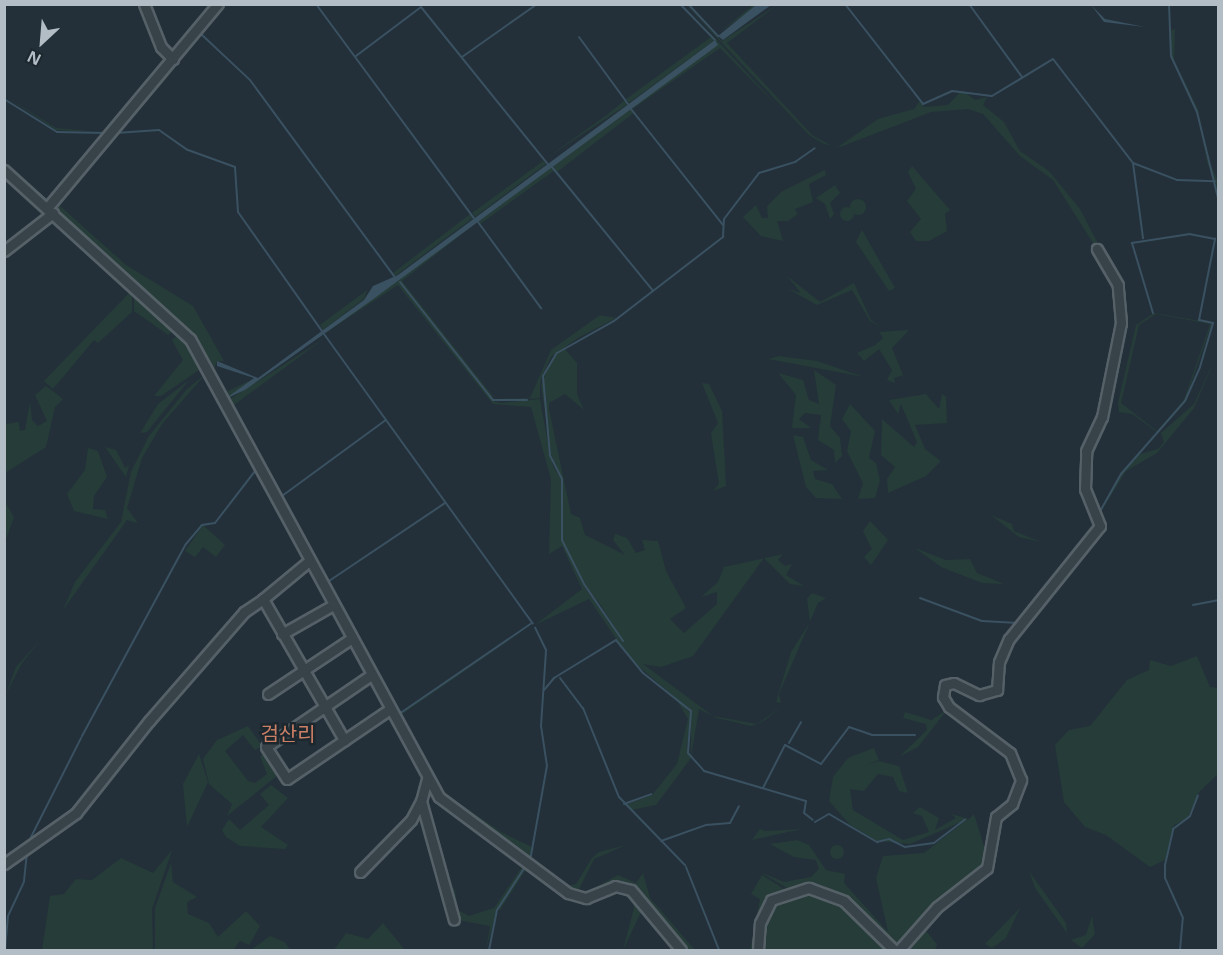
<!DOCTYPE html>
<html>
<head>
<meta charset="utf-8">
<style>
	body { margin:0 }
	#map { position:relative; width:1223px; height:955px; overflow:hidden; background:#233039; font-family:"Noto Sans","Noto Sans KR",sans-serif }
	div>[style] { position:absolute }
	.green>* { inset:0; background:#263c39 }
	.round { border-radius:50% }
	.water>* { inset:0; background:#3a5161 }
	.stream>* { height:2px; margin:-1px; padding:0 1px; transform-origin:1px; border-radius:1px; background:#3a5161 }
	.roads { filter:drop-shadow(2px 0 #556067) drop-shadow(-2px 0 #556067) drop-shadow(0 2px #556067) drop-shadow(0 -2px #556067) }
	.minor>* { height:9px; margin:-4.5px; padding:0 4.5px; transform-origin:4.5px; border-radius:4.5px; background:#374249 }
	span { translate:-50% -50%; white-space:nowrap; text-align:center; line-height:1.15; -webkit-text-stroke:5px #1c272e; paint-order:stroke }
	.quarter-label { font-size:20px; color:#cc8066 }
	.frame { position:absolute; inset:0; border:6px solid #b2bdc5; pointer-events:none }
	.north { position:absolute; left:12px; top:12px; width:60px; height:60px; -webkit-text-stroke:4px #1c272e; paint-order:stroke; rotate:206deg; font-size:16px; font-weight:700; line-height:24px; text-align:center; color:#b2bdc5 }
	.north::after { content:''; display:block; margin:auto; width:21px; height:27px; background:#b2bdc5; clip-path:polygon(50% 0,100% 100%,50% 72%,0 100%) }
</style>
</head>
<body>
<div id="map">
	<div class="green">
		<div style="clip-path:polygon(681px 5px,716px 39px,779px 108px,720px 48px,631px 110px,635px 112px,557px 172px,553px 166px,715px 40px)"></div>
		<div style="clip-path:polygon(686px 5px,722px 41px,777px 5px,727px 43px,812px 135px,830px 145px,838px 147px,878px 119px,914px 109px,920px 101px,924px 107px,948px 105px,962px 90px,975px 100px,987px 97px,983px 105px,1004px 122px,1020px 151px,1049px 171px,1080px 209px,1119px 284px,1053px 180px,1020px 156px,983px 114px,968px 109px,931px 112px,840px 147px,824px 144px,809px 135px)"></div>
		<div style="clip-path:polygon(751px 5px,757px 6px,717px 34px,752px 6px)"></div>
		<div style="clip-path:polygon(1175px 29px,1174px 60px,1198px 109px,1206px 155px,1218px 181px,1218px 194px,1206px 158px,1197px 111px,1171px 56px,1171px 30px)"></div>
		<div style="clip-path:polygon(711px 37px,715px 40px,629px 103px,626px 99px)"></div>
		<div style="clip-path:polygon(171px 66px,175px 68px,59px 205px,126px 265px,193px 306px,224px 361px,217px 361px,213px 372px,224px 393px,255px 378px,227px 401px,325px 338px,234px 405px,398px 715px,532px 625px,398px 717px,191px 338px,52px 209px)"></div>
		<div style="clip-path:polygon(5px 96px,56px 128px,100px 132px,56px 130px)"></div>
		<div style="clip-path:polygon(625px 100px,628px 104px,545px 159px,608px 114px)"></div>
		<div style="clip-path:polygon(543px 161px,546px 164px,475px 217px,472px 213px)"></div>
		<div style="clip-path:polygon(912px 166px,950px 210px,945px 214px,947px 231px,929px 241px,916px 241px,910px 232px,921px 219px,907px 201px,916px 189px,908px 172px)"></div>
		<div style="clip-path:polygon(552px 167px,555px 170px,480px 224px,478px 221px)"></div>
		<div style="clip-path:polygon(825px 170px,826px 175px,809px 184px,813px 202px,795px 209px,798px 214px,788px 221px,777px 221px,783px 241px,761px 236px,743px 217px,756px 205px,762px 218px,768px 218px,767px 206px,781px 192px)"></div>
		<div style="clip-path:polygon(835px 185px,840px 193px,830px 203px,834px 214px,830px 219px,825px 204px,816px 198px)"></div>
		<div class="round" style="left:850px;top:199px;width:16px;height:16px"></div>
		<div class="round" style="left:840px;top:207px;width:14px;height:14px"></div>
		<div style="clip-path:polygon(470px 214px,473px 218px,395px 276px,393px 273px)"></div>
		<div style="clip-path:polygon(52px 215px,132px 290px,132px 312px,98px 343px,94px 340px,53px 389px,44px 381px,132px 290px)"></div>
		<div style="clip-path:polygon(evenodd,477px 222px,402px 281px,495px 399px,530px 398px,551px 350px,600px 315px,616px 318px,578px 338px,551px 357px,542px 376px,540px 385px,540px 398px,498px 401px,490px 396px,400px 283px,493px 401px,501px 403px,540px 399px,550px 455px,554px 468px,560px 477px,551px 454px,541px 385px,552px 358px,564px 348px,577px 363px,577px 394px,584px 410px,565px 394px,549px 403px,549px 409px,571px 514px,580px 518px,585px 535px,625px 555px,613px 540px,615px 534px,627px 538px,636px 553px,645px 550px,642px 540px,658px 541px,666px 571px,686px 608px,670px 619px,684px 633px,717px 604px,717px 592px,701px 597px,718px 582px,724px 567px,783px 554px,778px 560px,785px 566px,792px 564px,786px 575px,804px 586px,790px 584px,764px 558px,693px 656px,661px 667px,643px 664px,713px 716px,757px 724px,781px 707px,765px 720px,758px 724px,751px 726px,717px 718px,699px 709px,691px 757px,691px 711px,630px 659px,589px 599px,535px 625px,582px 589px,562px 546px,549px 554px,551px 479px,531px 407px,493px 404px,398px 285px,325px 333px,477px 222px,563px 483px,562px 540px,584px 584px,600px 604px,623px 641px,583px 585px,562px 540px,563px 483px)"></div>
		<div style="clip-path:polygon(862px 230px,895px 288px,889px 291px,856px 242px)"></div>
		<div style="clip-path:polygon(787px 276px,820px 302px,854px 283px,871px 320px,882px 328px,870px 321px,852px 290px,817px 305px,788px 289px,801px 293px)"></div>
		<div style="clip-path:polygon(134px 289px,177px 327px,168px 335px,134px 311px)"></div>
		<div style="clip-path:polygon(367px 290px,364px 299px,323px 330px,320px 325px)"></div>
		<div style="clip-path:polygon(evenodd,1154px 313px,1212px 323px,1185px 401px,1157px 432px,1132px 414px,1119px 412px,1118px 403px,1136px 325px,1154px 313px,1156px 314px,1210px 324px,1184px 400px,1157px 431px,1121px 403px,1139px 325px,1156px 314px)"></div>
		<div style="clip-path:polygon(909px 330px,892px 348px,903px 375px,894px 378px,895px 383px,887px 380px,892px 370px,879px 349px,864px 361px,857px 353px,875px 345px,883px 338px,879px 332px)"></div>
		<div style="clip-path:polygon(182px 331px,202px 368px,161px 396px,154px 396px,183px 360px,172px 340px)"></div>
		<div style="clip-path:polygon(1218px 352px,1194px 408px,1157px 453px,1126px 471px,1097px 518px,1121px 474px,1137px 455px,1158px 449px,1164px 442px,1161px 433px,1194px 404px)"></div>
		<div style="clip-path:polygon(779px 356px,817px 361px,864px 377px,768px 359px)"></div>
		<div style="clip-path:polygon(814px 370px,836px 385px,830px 426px,840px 438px,842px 456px,835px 463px,834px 450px,818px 440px,821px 415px,805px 413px,799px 419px,811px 428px,792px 428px,796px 395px,778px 373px,803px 380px,809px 400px,819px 404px)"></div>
		<div style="clip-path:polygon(207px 373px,307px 562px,203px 377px,162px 424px,142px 458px,127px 508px,138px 523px,127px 520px,63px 610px,75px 582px,121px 522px,131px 472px,149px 436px,187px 389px)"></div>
		<div style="clip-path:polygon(189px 380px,147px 432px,140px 433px,158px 404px)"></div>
		<div style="clip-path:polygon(702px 383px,709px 384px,722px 411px,726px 486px,713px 491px,719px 484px,711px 433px,718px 423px)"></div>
		<div style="clip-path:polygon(46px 386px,63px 399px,55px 407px,46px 447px,5px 473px,5px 424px,19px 422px,20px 431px,25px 430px,30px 402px,32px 420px,38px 426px,47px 421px,35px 395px)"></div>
		<div style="clip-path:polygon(926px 394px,939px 409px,942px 394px,946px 397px,947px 423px,915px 425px,925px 449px,941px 461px,926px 476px,888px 493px,887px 479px,895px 467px,881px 455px,882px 419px,914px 447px,917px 442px,901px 404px,898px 414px,889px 400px)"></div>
		<div style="clip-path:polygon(850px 404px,875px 431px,869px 458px,876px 463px,880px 480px,875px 498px,858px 499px,863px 483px,847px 451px,851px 431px,842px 419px)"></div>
		<div style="clip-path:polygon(793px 435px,803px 437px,811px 460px,828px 470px,813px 471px,815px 479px,832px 484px,842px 499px,816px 498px,806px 487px)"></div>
		<div style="clip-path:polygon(105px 447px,116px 450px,125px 468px,129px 465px,126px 477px)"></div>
		<div style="clip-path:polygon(88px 448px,98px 451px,107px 477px,94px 496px,93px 509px,105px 510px,108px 519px,74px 511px,67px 494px,85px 470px)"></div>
		<div style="clip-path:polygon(4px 500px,14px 517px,5px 542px,4px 542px)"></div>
		<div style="clip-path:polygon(991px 515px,1012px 524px,1014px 531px,1041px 542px,1019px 537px)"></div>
		<div style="clip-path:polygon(870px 521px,888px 540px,871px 565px,864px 557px,872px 549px,863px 531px)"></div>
		<div style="clip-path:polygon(203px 525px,225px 545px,216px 557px,203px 547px,195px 557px,185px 551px)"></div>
		<div style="clip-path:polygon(915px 548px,946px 560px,970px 559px,977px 573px,1004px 584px,982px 583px,941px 567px)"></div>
		<div style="clip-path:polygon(812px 593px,826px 598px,818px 603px,779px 694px,781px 703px,776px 702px,791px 652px,810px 622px,807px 599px)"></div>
		<div style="clip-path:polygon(42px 638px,22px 663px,5px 696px,16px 667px)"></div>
		<div style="clip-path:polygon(1197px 656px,1210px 687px,1218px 688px,1218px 774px,1199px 792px,1188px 818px,1174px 825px,1165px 860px,1150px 867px,1106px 835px,1085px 827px,1064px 802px,1055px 745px,1069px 730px,1090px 726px,1127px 680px,1149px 670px,1150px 660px,1171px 666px)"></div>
		<div style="clip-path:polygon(676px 699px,692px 714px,687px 747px,691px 758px,656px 805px,631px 810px,625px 805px,652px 795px,677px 764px,688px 719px)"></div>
		<div style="clip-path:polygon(947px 710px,918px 747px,900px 756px,927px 730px,926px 724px,903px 718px,905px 712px,931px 720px)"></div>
		<div style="clip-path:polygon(402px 717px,439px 789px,501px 832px,534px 848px,529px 861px,446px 802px,399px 719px)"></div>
		<div style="clip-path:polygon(248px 726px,262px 746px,255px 750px,243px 735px,225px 751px,248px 781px,255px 783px,267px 774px,260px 756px,266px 751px,278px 775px,227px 816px,232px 804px,209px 784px,203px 759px,217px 740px)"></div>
		<div style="clip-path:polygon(874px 748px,879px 760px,863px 766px,879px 761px,899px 766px,908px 793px,899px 791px,893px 777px,878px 774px,864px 791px,850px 789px,853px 810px,903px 840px,929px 832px,922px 816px,913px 813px,920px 807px,939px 818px,935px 830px,956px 818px,951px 814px,969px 819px,974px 814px,988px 859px,898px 949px,844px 898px,814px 886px,787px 888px,760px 872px,784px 882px,811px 877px,819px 869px,816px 860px,794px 857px,770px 844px,797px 840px,809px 845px,826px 870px,845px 874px,844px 883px,888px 932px,876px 878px,883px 856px,924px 853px,968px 819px,910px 844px,877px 841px,850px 825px,829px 801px,833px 777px,848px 758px)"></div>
		<div style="clip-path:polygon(199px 754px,208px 782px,187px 827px,183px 784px)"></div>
		<div style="clip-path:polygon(271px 785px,288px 798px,261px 827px,288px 845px,285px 849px,240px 846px,226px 837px,222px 830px,229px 819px,240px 830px,269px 805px,260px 794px)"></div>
		<div style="clip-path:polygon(427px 787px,573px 897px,626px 889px,644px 906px,623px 950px,634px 908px,632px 895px,623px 892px,579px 901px,528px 866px,500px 910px,498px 910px,526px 866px,497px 909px,486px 950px,490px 926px,458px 920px,446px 880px,455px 890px,458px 910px,469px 916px,494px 908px,524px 864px,432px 796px,426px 799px)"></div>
		<div style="clip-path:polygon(760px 829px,765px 831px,802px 829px,752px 840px)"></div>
		<div style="clip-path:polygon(626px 845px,594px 859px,578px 891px,591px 890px,618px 875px,636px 883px,643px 873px,650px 898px,695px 950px,683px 950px,624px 886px,591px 896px,562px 887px,576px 884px,592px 858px,599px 852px)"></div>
		<div class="round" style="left:830px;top:845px;width:14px;height:14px"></div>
		<div style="clip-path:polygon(172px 850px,152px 909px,153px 950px,42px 950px,50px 896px,64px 894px,76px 879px,92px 880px,121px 858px,153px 873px)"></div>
		<div style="clip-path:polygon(171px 863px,173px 882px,197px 897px,187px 902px,188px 914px,209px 923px,218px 937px,246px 911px,260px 926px,249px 945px,240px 941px,233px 950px,155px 950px,155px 908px)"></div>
		<div style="clip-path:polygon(990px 869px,931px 918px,926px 931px,937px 944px,935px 950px,902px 950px,937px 909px)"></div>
		<div style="clip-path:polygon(1029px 871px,1066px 923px,1067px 933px,1035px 888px)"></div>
		<div style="clip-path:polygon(762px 875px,784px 889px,771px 898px,756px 950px,750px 950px,760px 899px,751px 894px)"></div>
		<div style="clip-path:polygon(801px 890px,838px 899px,891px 950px,760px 950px,769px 905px)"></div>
		<div style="clip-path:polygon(1020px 908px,1006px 938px,992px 948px,985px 944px)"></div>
		<div style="clip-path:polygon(1092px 916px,1095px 934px,1082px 948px,1071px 940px,1086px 935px)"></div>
		<div style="clip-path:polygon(383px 923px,405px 950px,334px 950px,346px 933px,368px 939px)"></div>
		<div style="clip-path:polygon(270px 936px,285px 942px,290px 950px,251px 950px)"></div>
	</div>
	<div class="water">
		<div style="clip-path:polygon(756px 5px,771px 5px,723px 40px,718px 36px)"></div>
		<div style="clip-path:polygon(1091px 5px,1105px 19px,1145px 27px,1104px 22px)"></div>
		<div style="clip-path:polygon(715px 40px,718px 45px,372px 300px,245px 390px,225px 399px,254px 378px,217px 366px,217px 361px,258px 378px,364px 300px,373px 286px,398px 275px)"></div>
	</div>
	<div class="stream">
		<div style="left:223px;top:4px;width:37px;rotate:126deg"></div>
		<div style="left:201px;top:34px;width:67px;rotate:43.2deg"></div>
		<div style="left:250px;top:80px;width:243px;rotate:53.7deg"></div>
		<div style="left:316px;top:4px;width:266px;rotate:53.6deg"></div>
		<div style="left:680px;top:4px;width:50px;rotate:45.8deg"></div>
		<div style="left:688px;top:4px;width:44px;rotate:46.8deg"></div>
		<div style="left:845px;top:4px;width:127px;rotate:52deg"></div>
		<div style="left:923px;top:104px;width:32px;rotate:-24deg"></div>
		<div style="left:952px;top:91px;width:40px;rotate:7.1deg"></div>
		<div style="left:992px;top:96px;width:71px;rotate:-31.2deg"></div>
		<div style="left:1053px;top:59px;width:131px;rotate:52.4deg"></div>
		<div style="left:1133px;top:163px;width:76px;rotate:82.4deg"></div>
		<div style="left:969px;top:4px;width:90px;rotate:54deg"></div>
		<div style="left:1169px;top:4px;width:52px;rotate:87.8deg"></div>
		<div style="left:1171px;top:56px;width:62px;rotate:65.1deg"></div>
		<div style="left:1197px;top:112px;width:89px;rotate:76.3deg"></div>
		<div style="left:579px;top:37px;width:83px;rotate:53.8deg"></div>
		<div style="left:356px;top:56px;width:81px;rotate:-37deg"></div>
		<div style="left:421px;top:7px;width:201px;rotate:51.1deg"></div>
		<div style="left:462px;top:57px;width:92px;rotate:-35.2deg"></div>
		<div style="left:4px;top:99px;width:62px;rotate:31.9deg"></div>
		<div style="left:57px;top:132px;width:48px;rotate:1.2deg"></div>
		<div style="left:631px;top:109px;width:148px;rotate:51.6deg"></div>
		<div style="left:96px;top:159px;width:33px;rotate:-52deg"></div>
		<div style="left:116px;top:133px;width:43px;rotate:-4deg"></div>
		<div style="left:159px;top:130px;width:35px;rotate:35deg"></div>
		<div style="left:188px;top:150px;width:50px;rotate:19.9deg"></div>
		<div style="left:235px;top:167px;width:45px;rotate:86.2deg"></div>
		<div style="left:238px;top:212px;width:146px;rotate:54.8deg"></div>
		<div style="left:4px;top:163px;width:56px;rotate:41.4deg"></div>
		<div style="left:1133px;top:163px;width:47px;rotate:21.1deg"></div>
		<div style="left:1177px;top:180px;width:38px;rotate:2deg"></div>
		<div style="left:552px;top:167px;width:160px;rotate:50.8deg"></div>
		<div style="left:478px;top:222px;width:107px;rotate:53.8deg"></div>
		<div style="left:400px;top:282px;width:150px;rotate:51.8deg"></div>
		<div style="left:493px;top:400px;width:34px"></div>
		<div style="left:324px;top:334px;width:357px;rotate:54.2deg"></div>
		<div style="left:282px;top:496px;width:129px;rotate:-36.2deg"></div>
		<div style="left:1098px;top:515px;width:47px;rotate:-60.7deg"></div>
		<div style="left:1121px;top:474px;width:97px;rotate:-48.8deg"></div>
		<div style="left:1185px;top:401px;width:37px;rotate:-66deg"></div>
		<div style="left:1200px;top:367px;width:46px;rotate:-73.5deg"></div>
		<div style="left:1213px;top:323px;width:14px;rotate:-168deg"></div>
		<div style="left:1199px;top:320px;width:83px;rotate:-78.8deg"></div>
		<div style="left:1215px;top:239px;width:25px;rotate:-169deg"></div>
		<div style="left:1190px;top:234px;width:59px;rotate:171.2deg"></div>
		<div style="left:1132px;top:243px;width:73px;rotate:73.3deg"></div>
		<div style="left:329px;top:581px;width:140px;rotate:-33.9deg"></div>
		<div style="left:920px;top:598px;width:66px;rotate:20.4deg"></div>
		<div style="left:982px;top:621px;width:36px;rotate:3deg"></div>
		<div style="left:1193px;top:605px;width:25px;rotate:-11deg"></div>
		<div style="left:623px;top:641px;width:69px;rotate:-124.4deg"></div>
		<div style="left:584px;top:584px;width:49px;rotate:-116.6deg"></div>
		<div style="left:562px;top:540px;width:61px;rotate:-90deg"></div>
		<div style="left:562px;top:479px;width:27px;rotate:-117deg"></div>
		<div style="left:550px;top:455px;width:79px;rotate:-95.1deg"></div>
		<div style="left:543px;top:376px;width:27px;rotate:-59deg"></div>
		<div style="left:557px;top:353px;width:65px;rotate:-29.3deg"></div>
		<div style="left:614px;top:321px;width:138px;rotate:-37.6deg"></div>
		<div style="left:723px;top:237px;width:18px;rotate:-87deg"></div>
		<div style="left:724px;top:219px;width:58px;rotate:-52.7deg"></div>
		<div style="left:759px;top:173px;width:38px;rotate:-17deg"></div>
		<div style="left:795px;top:162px;width:24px;rotate:-35deg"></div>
		<div style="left:560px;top:678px;width:38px;rotate:53deg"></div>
		<div style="left:583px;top:708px;width:96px;rotate:68deg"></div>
		<div style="left:619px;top:797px;width:95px;rotate:45.9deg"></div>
		<div style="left:544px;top:690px;width:16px;rotate:-50deg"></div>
		<div style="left:554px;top:678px;width:73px;rotate:-31.5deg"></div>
		<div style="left:616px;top:640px;width:43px;rotate:50.7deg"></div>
		<div style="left:643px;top:673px;width:61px;rotate:38.4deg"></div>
		<div style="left:691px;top:711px;width:42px;rotate:94.1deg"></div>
		<div style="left:688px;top:753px;width:24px;rotate:48deg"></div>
		<div style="left:704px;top:771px;width:106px;rotate:16.4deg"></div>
		<div style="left:806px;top:801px;width:12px;rotate:99deg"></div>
		<div style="left:804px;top:813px;width:11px;rotate:38deg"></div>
		<div style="left:399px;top:714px;width:161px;rotate:-34.4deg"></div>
		<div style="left:82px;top:736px;width:218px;rotate:-61.6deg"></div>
		<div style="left:186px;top:544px;width:25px;rotate:-50deg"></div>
		<div style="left:202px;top:525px;width:13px;rotate:-9deg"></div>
		<div style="left:215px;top:523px;width:66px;rotate:-52.4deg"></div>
		<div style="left:255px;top:471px;width:71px;rotate:-116.9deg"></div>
		<div style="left:789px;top:743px;width:24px;rotate:-60deg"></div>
		<div style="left:763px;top:788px;width:48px;rotate:-62.9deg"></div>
		<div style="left:785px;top:745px;width:41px;rotate:27.8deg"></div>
		<div style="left:821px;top:764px;width:46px;rotate:-52.9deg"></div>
		<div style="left:849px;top:727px;width:24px;rotate:19deg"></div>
		<div style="left:872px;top:735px;width:43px"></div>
		<div style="left:624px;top:804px;width:29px;rotate:-20deg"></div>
		<div style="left:815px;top:822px;width:16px;rotate:-30deg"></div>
		<div style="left:829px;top:814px;width:56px;rotate:30.3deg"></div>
		<div style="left:877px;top:842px;width:12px;rotate:-14deg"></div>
		<div style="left:889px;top:839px;width:18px;rotate:27deg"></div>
		<div style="left:905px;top:847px;width:29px;rotate:-8deg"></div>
		<div style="left:934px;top:843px;width:39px;rotate:-37deg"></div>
		<div style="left:661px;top:841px;width:48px;rotate:-19.6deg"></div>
		<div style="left:706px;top:825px;width:24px;rotate:-5deg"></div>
		<div style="left:730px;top:823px;width:19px;rotate:-62deg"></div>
		<div style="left:27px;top:845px;width:120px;rotate:-63.2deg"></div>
		<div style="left:530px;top:861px;width:97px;rotate:-79.9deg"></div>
		<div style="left:547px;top:766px;width:40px;rotate:-98.5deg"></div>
		<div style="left:541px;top:726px;width:76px;rotate:-86.2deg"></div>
		<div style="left:546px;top:650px;width:25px;rotate:-116deg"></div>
		<div style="left:686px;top:867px;width:89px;rotate:68.3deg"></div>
		<div style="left:5px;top:950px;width:34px;rotate:-85deg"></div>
		<div style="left:8px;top:916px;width:38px;rotate:-65deg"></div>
		<div style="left:24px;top:881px;width:28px;rotate:-84deg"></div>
		<div style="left:489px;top:950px;width:41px;rotate:-78.7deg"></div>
		<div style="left:497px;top:910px;width:51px;rotate:-56.9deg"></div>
		<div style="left:1180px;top:950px;width:32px;rotate:-85deg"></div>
		<div style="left:1183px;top:918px;width:44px;rotate:-114.2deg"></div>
		<div style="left:1165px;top:878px;width:13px;rotate:-90deg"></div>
		<div style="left:1165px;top:865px;width:37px;rotate:-77deg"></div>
		<div style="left:1173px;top:829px;width:21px;rotate:-37deg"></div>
		<div style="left:1190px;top:816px;width:22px;rotate:-69deg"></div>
	</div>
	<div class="roads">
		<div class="minor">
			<div style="left:144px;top:4px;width:46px;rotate:68.4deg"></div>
			<div style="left:161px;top:47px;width:17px;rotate:45deg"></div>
			<div style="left:4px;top:170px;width:251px;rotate:42.3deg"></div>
			<div style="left:190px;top:339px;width:521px;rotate:61.47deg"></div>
			<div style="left:439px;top:797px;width:161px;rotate:36.7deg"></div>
			<div style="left:568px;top:893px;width:19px;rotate:16deg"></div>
			<div style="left:586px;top:898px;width:31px;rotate:-22deg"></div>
			<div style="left:615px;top:886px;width:16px;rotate:14deg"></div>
			<div style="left:631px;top:890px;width:78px;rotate:50.2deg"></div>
			<div style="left:48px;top:207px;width:265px;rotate:-50.1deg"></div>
			<div style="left:4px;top:251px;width:62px;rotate:-37.8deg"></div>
			<div style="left:309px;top:561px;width:60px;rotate:140.4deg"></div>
			<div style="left:263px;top:599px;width:163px;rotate:60.1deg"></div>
			<div style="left:282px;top:634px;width:59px;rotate:-29.6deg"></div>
			<div style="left:371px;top:675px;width:127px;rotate:145.6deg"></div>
			<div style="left:266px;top:747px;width:38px;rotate:57deg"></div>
			<div style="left:287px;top:779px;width:125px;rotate:-34.2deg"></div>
			<div style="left:268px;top:694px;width:101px;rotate:-33.7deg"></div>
			<div style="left:427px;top:779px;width:23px;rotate:105deg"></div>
			<div style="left:421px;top:801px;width:123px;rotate:74.5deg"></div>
			<div style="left:4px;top:864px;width:88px;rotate:-35.3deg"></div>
			<div style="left:76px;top:813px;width:117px;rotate:-51.6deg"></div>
			<div style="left:149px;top:721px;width:145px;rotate:-48.9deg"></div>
			<div style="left:244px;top:612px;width:23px;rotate:-34deg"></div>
			<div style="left:360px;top:872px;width:73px;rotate:-45.6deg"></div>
			<div style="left:411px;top:820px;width:21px;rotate:-62deg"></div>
			<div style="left:758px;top:950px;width:27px;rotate:-86deg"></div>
			<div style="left:760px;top:923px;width:25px;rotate:-64deg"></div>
			<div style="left:771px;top:900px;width:40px;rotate:-18deg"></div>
			<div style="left:809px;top:888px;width:37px;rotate:20deg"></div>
			<div style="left:844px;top:901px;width:70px;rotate:44.4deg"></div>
			<div style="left:899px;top:950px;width:57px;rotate:-48.5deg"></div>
			<div style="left:937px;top:907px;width:63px;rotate:-38deg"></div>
			<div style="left:987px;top:868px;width:52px;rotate:-80deg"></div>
			<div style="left:996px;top:817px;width:21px;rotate:-39deg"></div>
			<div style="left:1012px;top:804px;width:26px;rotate:-69deg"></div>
			<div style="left:1021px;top:780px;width:29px;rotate:-112deg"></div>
			<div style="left:1010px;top:753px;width:76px;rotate:-143deg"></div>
			<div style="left:949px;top:707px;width:12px;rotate:-121deg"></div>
			<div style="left:943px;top:697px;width:12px;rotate:-81deg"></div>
			<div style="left:945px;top:685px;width:9px;rotate:-13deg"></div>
			<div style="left:954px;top:683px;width:28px;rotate:26deg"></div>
			<div style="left:979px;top:695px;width:19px;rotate:-16deg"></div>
			<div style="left:997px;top:690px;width:28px;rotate:-86deg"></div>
			<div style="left:999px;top:662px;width:25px;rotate:-67deg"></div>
			<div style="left:1009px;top:639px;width:145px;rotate:-51.2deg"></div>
			<div style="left:1100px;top:526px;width:40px;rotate:-112deg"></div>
			<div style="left:1085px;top:489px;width:38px;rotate:-88deg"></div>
			<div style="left:1086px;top:451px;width:38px;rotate:-65deg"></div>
			<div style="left:1102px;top:417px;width:96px;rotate:-78.6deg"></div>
			<div style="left:1121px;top:323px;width:38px;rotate:-95deg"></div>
			<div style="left:1118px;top:285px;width:42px;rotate:-120.3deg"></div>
		</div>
	</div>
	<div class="quarter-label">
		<span style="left:288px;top:733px">검산리</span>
	</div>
	<div class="frame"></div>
	<div class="north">N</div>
</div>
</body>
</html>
